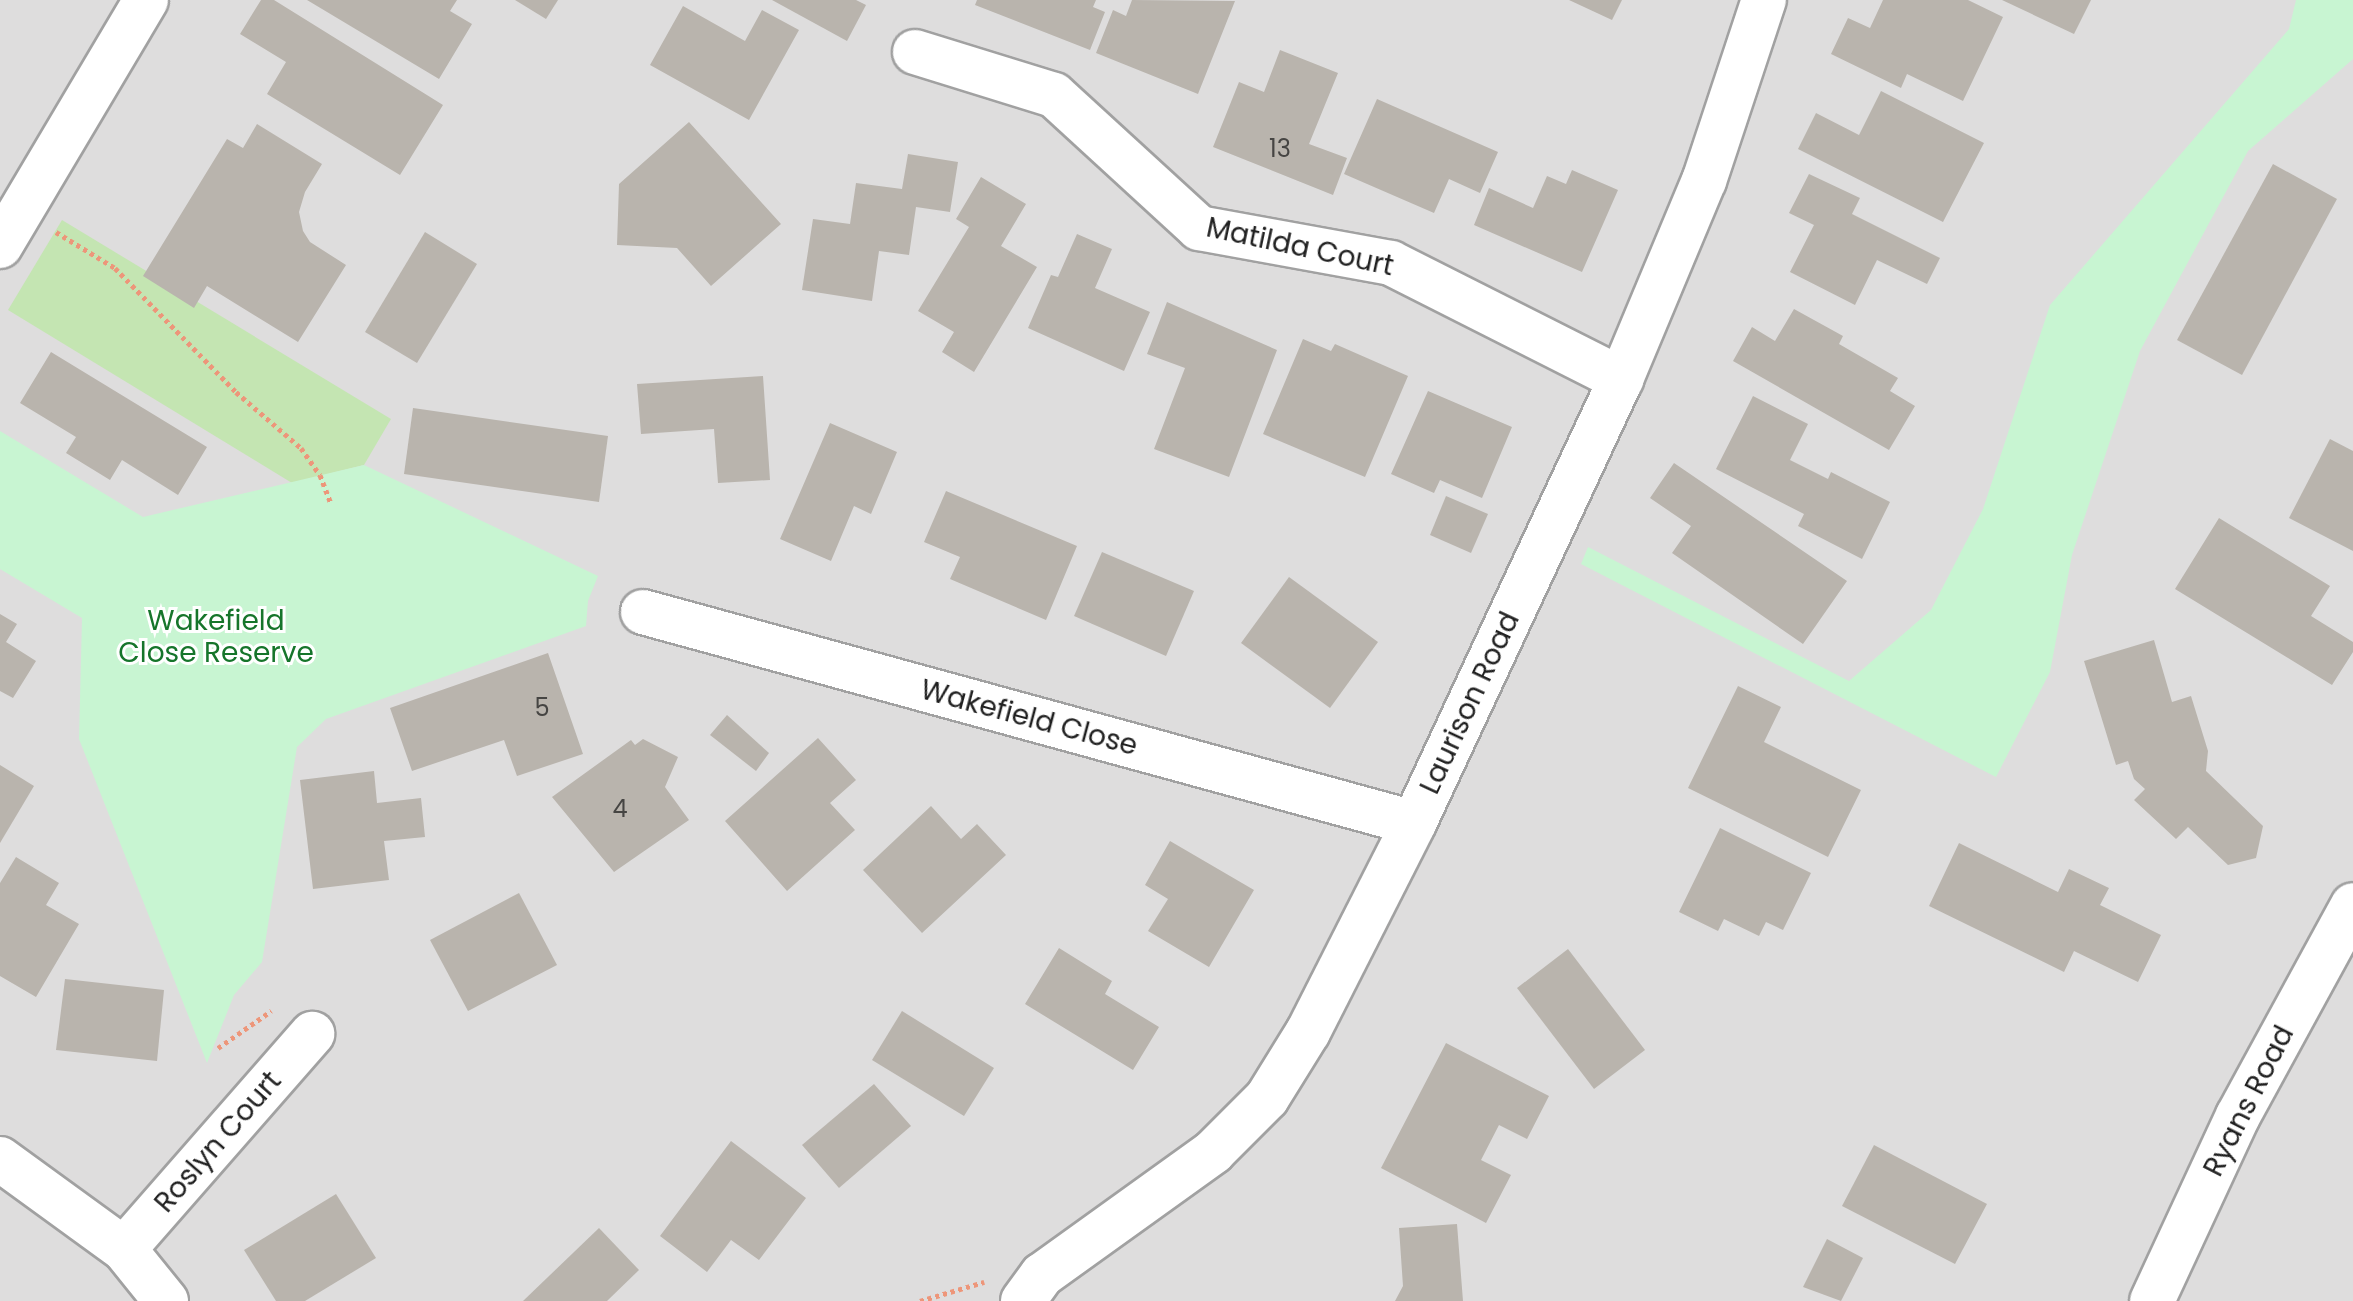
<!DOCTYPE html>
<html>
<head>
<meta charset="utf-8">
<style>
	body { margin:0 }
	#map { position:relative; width:2353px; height:1301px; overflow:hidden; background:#efeee7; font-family:Poppins,sans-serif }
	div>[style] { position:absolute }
	.residential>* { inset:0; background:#dedddd }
	.grass>* { inset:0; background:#c4e5b2 }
	.park>* { inset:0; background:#c8f5d2 }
	.building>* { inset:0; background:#b9b4ad }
	.path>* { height:5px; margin-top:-2.5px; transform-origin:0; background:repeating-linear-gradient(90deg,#ed967a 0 4px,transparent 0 8px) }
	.roads { filter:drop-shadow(2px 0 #a1a1a1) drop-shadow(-2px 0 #a1a1a1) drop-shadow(0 2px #a1a1a1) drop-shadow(0 -2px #a1a1a1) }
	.minor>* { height:44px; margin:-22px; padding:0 22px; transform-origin:22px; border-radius:22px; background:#fff }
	span { translate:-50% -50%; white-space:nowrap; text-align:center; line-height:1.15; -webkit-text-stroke:6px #fff; paint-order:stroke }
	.number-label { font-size:24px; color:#464543 }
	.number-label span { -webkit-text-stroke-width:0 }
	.street-label { font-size:28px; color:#202020 }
	.park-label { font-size:28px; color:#16752b }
</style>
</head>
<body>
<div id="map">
	<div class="residential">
		<div style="clip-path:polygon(0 0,2353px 0,2353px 1301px,0 1301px)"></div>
	</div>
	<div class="grass">
		<div style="clip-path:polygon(62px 220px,391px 419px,364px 465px,292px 483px,8px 310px)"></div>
	</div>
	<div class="park">
		<div style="clip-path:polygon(2296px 0,2353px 0,2353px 59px,2248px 151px,2140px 351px,2072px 555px,2050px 672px,1996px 777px,1581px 564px,1588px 547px,1849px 681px,1931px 610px,1983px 509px,2050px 305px,2289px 29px)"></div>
		<div style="clip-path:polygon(0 431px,143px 517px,364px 465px,598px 576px,588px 601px,586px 626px,326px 719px,297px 747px,262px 962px,234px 995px,207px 1063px,79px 739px,82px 618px,0 569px)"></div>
	</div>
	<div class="building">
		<div style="clip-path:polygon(261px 0,274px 0,443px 105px,400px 175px,267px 94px,286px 62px,240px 34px)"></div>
		<div style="clip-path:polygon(307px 0,457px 0,450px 11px,472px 24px,439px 79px)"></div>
		<div style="clip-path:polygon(515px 0,558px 0,546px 19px)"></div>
		<div style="clip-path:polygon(772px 0,856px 0,866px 5px,847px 41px)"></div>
		<div style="clip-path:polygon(977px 0,1096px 0,1093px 7px,1105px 12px,1090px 50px,975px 5px)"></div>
		<div style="clip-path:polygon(1132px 0,1235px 1px,1198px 94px,1096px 53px,1113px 10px,1126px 16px)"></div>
		<div style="clip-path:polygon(1569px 0,1622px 0,1612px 20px)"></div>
		<div style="clip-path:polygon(1883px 0,1968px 0,2003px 17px,1963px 101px,1907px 74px,1901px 88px,1831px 54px,1848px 18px,1870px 28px)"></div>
		<div style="clip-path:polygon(2002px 0,2091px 0,2074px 34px)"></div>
		<div style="clip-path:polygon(683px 6px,745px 41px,762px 10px,799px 30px,749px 120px,650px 65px)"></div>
		<div style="clip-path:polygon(1280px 50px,1338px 73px,1309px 144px,1347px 158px,1333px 195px,1213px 147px,1239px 82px,1264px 92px)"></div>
		<div style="clip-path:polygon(1881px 91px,1984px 143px,1943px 222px,1798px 149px,1816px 113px,1859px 135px)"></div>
		<div style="clip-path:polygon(1377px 99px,1498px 152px,1480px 193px,1449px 179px,1434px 213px,1344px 174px)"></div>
		<div style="clip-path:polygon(689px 122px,781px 224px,711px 286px,677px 248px,617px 245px,619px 184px)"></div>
		<div style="clip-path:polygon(257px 124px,322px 164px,305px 192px,299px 212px,303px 231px,310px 242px,346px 265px,298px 342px,207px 286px,194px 308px,143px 276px,227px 139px,243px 148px)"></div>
		<div style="clip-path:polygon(908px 154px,958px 162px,950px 212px,916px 207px,909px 255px,879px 251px,872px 301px,802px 290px,813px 219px,850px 224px,856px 183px,902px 189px)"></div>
		<div style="clip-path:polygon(2273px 164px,2337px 199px,2242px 375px,2177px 340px)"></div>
		<div style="clip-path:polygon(1572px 170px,1618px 190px,1582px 272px,1474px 225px,1489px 188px,1533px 208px,1547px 176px,1566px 184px)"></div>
		<div style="clip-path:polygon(1809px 174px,1860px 198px,1852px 214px,1940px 258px,1927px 284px,1877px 260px,1855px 305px,1790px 272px,1814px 225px,1789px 213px)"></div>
		<div style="clip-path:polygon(981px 177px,1026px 204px,1001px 246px,1037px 267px,974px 372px,942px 352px,954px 332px,918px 311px,969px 227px,956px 219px)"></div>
		<div style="clip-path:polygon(425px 232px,477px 264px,417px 363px,365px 332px)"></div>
		<div style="clip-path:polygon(1077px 234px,1112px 249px,1095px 288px,1150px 312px,1124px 371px,1028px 328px,1051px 275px,1058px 277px)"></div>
		<div style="clip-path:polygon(1167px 302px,1277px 350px,1229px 477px,1154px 449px,1185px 368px,1147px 354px)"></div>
		<div style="clip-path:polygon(1794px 309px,1843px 336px,1839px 344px,1898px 378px,1890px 391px,1915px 406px,1889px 450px,1733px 361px,1752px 327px,1775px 341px)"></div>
		<div style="clip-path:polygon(1303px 339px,1331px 351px,1335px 344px,1408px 376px,1365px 477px,1263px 434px)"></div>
		<div style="clip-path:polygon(51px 352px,207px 447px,178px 495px,122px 460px,110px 480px,66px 453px,76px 437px,20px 403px)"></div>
		<div style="clip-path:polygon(763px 376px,770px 480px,718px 483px,714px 429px,641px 434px,637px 384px)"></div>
		<div style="clip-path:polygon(1428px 391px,1512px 427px,1482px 498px,1440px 480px,1434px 493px,1391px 474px)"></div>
		<div style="clip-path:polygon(1753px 396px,1808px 424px,1790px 460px,1828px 479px,1831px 472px,1890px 502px,1862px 559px,1798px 526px,1804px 514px,1716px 469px)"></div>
		<div style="clip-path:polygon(413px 408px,608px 436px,599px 502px,404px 474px)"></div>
		<div style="clip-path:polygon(830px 423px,897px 452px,871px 514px,854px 506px,831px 561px,780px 539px)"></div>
		<div style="clip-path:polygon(2330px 439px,2353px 451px,2353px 551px,2289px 518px)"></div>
		<div style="clip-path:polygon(1674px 463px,1847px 581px,1803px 644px,1672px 553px,1691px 526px,1650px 498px)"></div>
		<div style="clip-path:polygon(946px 491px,1077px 546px,1046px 620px,950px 579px,960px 557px,924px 542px)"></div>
		<div style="clip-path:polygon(1446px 496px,1488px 514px,1471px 553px,1430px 535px)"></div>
		<div style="clip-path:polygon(2219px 518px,2330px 586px,2311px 616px,2353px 642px,2353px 652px,2332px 685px,2175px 589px)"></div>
		<div style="clip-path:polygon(1102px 552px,1194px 591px,1166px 656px,1074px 616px)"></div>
		<div style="clip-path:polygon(1289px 577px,1378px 642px,1330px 708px,1241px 643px)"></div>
		<div style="clip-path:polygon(0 614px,17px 624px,6px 642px,36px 661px,13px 698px,0 691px)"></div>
		<div style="clip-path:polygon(2154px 640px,2172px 702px,2191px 696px,2208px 751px,2206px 771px,2263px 826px,2256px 858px,2228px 865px,2188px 827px,2176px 839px,2134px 800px,2145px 789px,2134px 779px,2128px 761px,2116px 765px,2084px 661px)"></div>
		<div style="clip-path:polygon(548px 653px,583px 754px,517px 776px,504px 740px,412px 771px,390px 708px)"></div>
		<div style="clip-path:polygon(1738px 686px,1781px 707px,1764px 742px,1861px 790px,1828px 857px,1688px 788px)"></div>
		<div style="clip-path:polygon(727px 715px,769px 753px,756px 771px,710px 735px)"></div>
		<div style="clip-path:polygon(818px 738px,856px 780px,830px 803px,855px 830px,787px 891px,725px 821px)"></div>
		<div style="clip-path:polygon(643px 739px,678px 757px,665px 787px,689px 820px,614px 872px,552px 797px,631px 740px,635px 745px)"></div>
		<div style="clip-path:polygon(0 765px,34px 786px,0 843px)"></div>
		<div style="clip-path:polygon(374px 771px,377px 803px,421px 798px,425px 837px,384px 841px,389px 880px,313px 889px,300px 780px)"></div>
		<div style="clip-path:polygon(931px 806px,961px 839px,977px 824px,1006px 855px,922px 933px,863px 870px)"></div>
		<div style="clip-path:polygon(1720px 828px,1811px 873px,1783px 930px,1766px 922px,1759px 936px,1724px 919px,1718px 931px,1679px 912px)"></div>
		<div style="clip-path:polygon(1170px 841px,1254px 890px,1209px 967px,1148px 931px,1168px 899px,1145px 885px)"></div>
		<div style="clip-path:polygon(1959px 843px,2058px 892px,2069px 869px,2109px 888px,2100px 905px,2161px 935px,2138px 982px,2074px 951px,2064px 972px,1929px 906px)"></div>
		<div style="clip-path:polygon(16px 857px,59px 883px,46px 905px,79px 924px,36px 997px,0 976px,0 883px)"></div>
		<div style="clip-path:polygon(519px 893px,557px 965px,468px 1011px,430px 940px)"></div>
		<div style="clip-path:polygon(1059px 948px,1112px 981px,1105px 994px,1159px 1027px,1133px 1070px,1025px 1004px)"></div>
		<div style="clip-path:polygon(1568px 949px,1645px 1050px,1594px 1089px,1517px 988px)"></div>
		<div style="clip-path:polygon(65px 979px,164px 990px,157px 1061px,56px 1050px)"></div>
		<div style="clip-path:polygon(902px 1011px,994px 1068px,964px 1116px,872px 1060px)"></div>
		<div style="clip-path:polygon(1446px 1043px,1549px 1096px,1527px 1139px,1499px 1125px,1481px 1160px,1511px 1175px,1486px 1223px,1381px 1168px)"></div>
		<div style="clip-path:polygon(874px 1084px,911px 1126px,839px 1188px,802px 1145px)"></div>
		<div style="clip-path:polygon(731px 1141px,806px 1198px,759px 1260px,731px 1240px,707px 1272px,660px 1236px)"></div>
		<div style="clip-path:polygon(1874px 1145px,1987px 1204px,1955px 1264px,1842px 1206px)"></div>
		<div style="clip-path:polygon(336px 1194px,376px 1258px,305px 1301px,276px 1301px,244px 1250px)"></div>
		<div style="clip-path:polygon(1457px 1224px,1463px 1301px,1395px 1301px,1403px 1286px,1399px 1228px)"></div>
		<div style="clip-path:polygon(599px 1228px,639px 1270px,607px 1301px,523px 1301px)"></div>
		<div style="clip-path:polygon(1827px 1239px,1863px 1258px,1841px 1301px,1803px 1287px)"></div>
	</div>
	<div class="path">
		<div style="left:56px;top:232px;width:69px;rotate:31.4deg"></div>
		<div style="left:115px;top:268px;width:173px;rotate:45.7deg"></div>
		<div style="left:236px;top:392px;width:86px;rotate:40.7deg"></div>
		<div style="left:301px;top:448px;width:33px;rotate:55deg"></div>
		<div style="left:320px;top:475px;width:30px;rotate:69deg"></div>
		<div style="left:218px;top:1048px;width:65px;rotate:-34.9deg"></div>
		<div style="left:920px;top:1301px;width:67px;rotate:-16.5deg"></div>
	</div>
	<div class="roads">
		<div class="minor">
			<div style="left:915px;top:52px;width:145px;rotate:17.2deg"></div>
			<div style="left:1054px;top:95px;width:197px;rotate:42.5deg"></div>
			<div style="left:1199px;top:228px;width:195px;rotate:10.3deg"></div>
			<div style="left:1391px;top:263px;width:258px;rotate:26.8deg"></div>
			<div style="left:0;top:246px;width:286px;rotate:-59.3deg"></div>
			<div style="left:643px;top:612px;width:799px;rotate:15.31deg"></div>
			<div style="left:0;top:1159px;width:153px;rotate:36deg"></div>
			<div style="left:124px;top:1249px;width:67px;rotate:51.1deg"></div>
			<div style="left:124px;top:1249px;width:286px;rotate:-48.8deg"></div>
			<div style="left:1023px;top:1301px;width:32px;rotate:-54deg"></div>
			<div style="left:1042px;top:1275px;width:211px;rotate:-35.7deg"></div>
			<div style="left:1213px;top:1152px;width:76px;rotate:-45deg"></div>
			<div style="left:1267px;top:1098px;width:78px;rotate:-58.2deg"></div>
			<div style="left:1308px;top:1032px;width:234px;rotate:-63.1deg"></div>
			<div style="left:1414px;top:823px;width:490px;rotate:-65deg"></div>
			<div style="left:1621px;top:379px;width:215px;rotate:-67.3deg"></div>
			<div style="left:1704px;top:181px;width:191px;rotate:-71.7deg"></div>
			<div style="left:2152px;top:1301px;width:204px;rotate:-65.1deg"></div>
			<div style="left:2238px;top:1116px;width:240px;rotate:-61.4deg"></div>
		</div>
	</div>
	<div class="number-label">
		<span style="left:1280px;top:149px">13</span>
		<span style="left:542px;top:708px">5</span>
		<span style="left:620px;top:809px">4</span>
	</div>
	<div class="street-label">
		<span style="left:1300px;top:247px;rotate:12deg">Matilda Court</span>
		<span style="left:1470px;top:703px;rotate:-65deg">Laurison Road</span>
		<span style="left:1029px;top:718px;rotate:15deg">Wakefield Close</span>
		<span style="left:2249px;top:1101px;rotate:-63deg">Ryans Road</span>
		<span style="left:218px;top:1142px;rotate:-49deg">Roslyn Court</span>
	</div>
	<div class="park-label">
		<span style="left:216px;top:637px">Wakefield<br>Close Reserve</span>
	</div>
</div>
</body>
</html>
